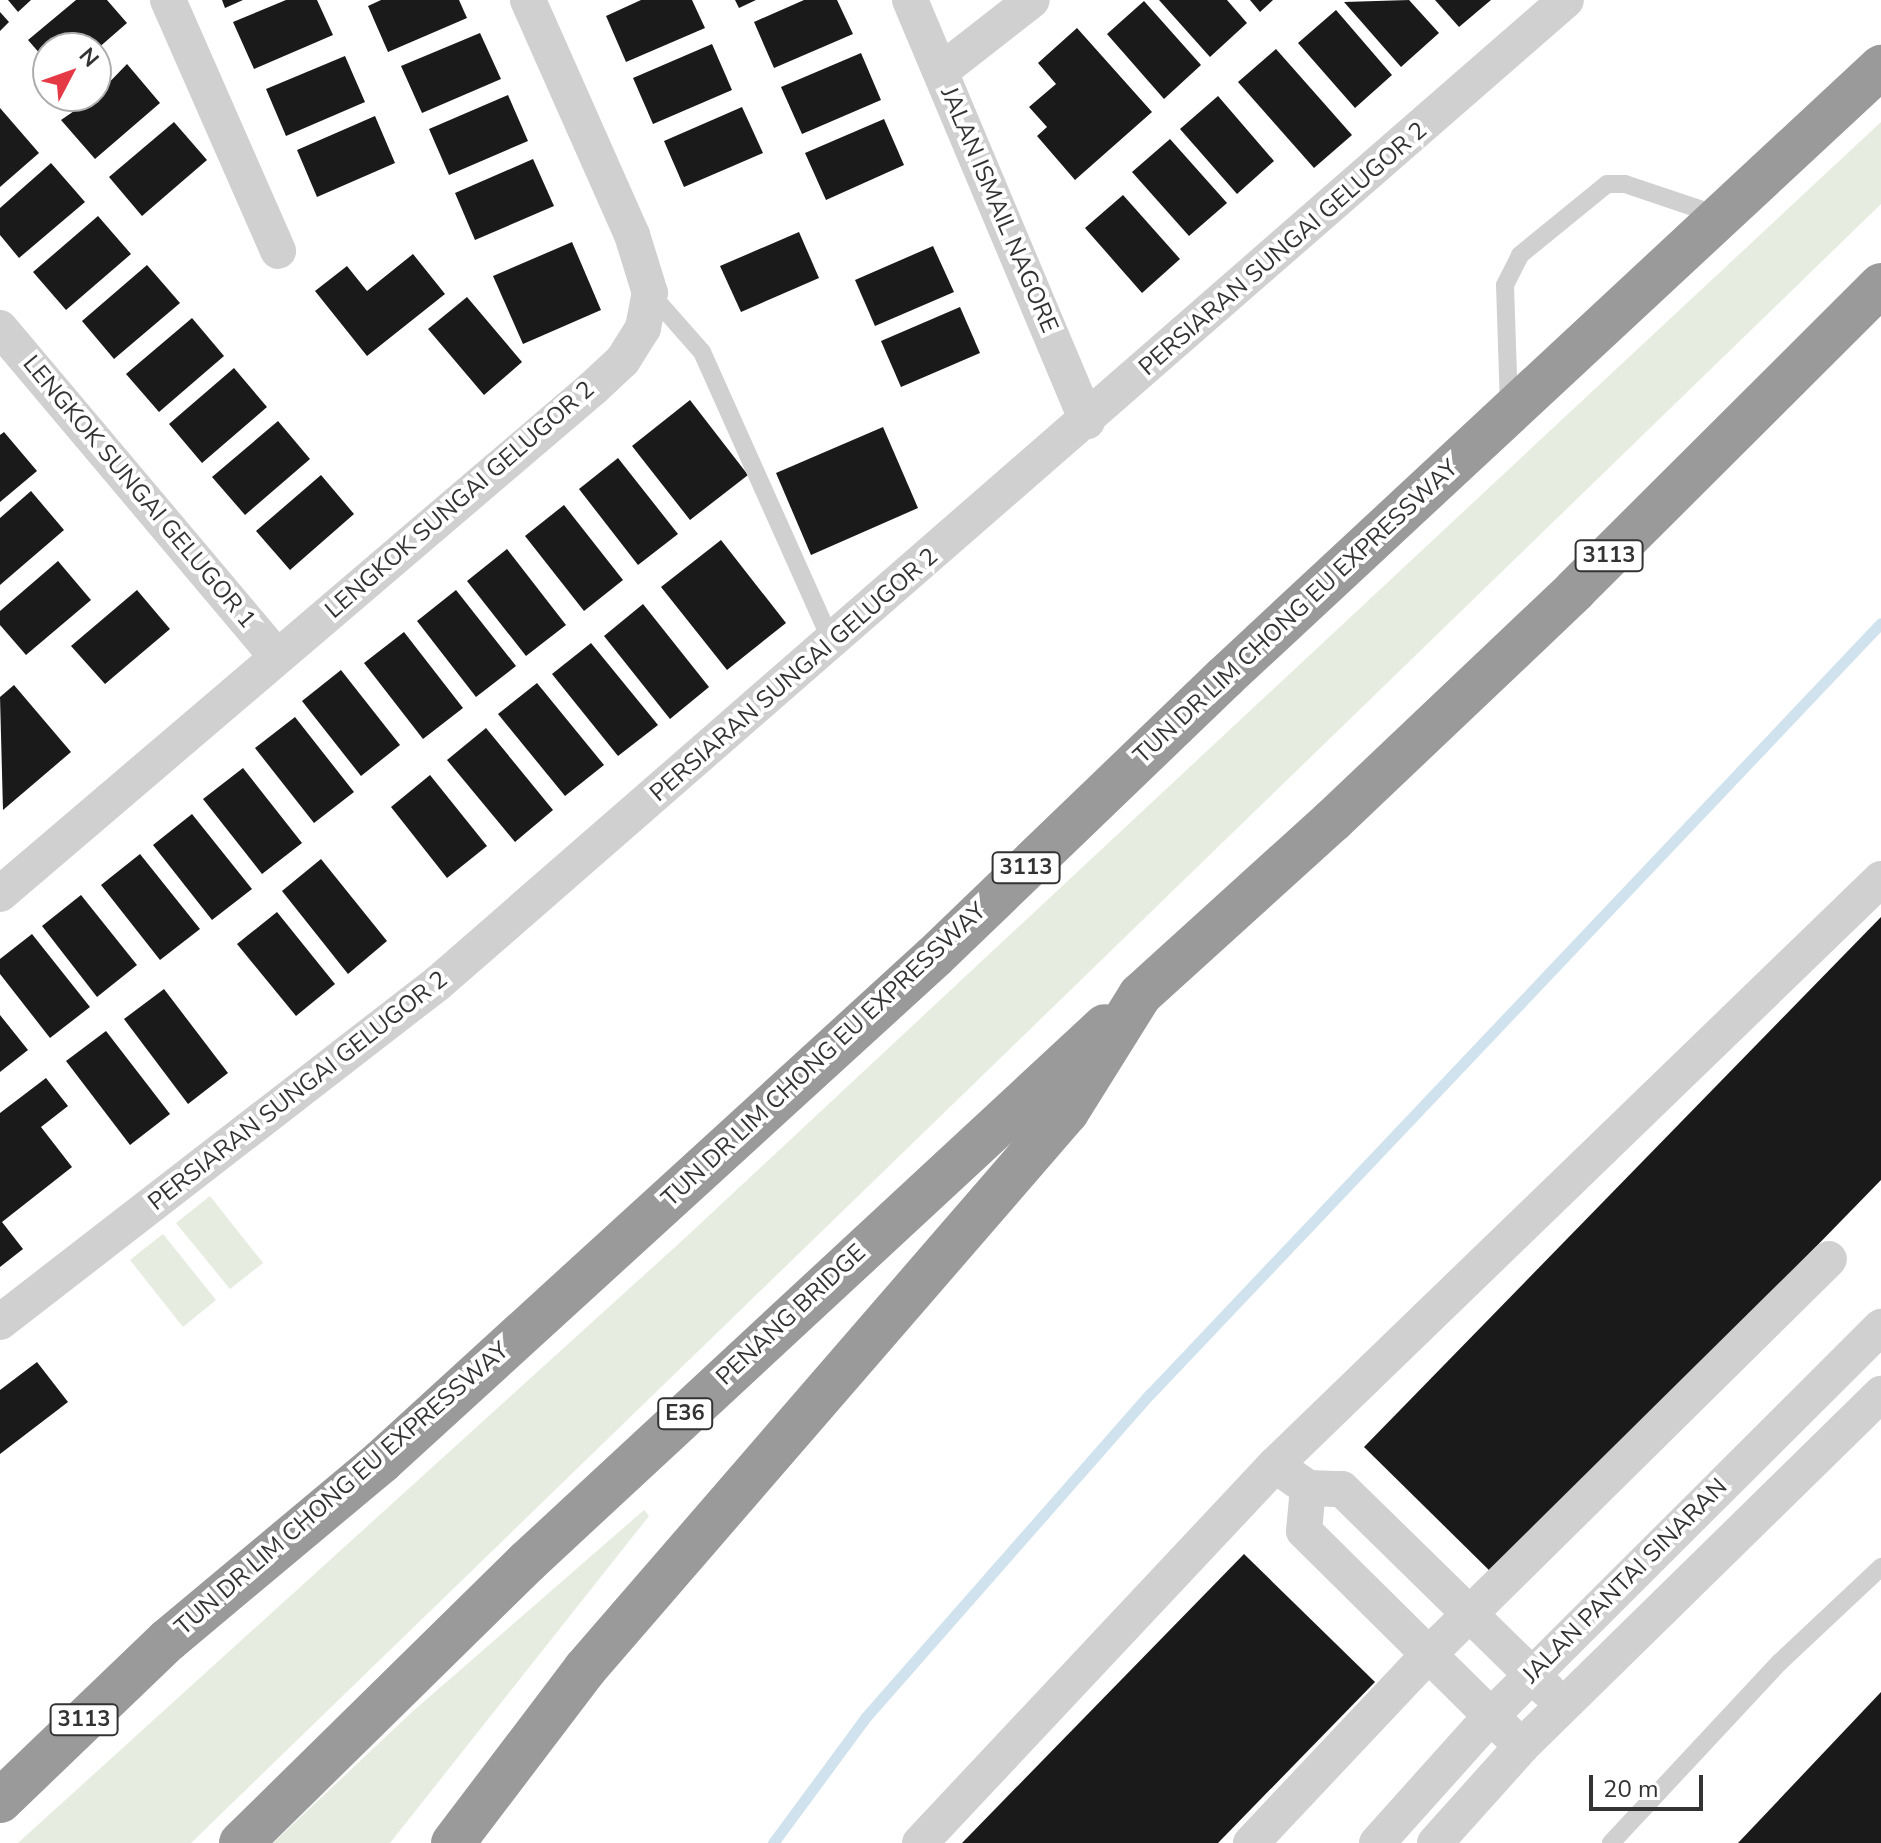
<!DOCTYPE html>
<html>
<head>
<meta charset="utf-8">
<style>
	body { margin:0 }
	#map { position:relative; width:1881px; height:1843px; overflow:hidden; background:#fff; font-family:"Nunito Sans",sans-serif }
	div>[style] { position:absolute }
	.green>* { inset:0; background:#e6ecdf }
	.stream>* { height:11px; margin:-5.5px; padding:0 5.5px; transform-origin:5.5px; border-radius:5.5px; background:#cfe2ee }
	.building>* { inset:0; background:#1a1a1a }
	.lane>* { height:18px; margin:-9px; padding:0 9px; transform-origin:9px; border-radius:9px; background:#d0d0d0 }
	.street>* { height:36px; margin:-18px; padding:0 18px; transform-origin:18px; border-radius:18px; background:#d0d0d0 }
	.highway>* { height:44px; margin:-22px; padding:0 22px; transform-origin:22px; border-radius:22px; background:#9a9a9a }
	span { translate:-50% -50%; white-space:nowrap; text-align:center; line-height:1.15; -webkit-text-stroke:8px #fff; paint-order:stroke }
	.shield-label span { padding:2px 6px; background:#fff; border:2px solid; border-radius:6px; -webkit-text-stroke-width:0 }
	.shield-label { font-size:22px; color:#333; font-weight:700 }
	.street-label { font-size:24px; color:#333 }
	.north { position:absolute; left:32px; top:32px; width:80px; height:80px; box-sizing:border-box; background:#fff; border:2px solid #adadad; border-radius:50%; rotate:49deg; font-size:22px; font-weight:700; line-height:32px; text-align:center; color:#333 }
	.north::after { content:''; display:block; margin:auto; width:28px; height:36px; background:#e63946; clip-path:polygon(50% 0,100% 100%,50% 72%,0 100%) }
	.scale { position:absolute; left:1589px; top:1775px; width:114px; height:36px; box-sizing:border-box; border:4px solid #333; border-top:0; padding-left:10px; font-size:24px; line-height:28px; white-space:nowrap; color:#333; -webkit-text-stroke:6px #fff; paint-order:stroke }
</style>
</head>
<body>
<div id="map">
	<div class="green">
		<div style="clip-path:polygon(1881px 122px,1881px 204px,191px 1843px,18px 1843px,685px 1238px)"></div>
		<div style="clip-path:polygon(210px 1196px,263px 1263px,230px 1289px,176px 1223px)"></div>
		<div style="clip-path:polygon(163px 1234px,216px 1300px,183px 1327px,130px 1260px)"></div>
		<div style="clip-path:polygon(644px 1510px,649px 1516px,390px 1843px,273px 1843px,412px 1712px)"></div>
	</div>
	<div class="stream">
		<div style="left:773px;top:1843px;width:155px;rotate:-53.6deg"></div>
		<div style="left:865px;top:1718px;width:432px;rotate:-48.7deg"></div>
		<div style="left:1150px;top:1394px;width:1062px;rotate:-46.53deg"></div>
	</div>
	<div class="building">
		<div style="clip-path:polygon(8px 0,31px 0,18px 12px)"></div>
		<div style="clip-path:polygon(76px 0,107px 0,127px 23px,96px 50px,48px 48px,48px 63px,28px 40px)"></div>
		<div style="clip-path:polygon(222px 0,243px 0,225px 8px)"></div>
		<div style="clip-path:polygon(286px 0,317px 0,333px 35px,254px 69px,233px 22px)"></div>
		<div style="clip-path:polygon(381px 0,459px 0,467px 18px,388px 52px,368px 6px)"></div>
		<div style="clip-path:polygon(641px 0,692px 0,705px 28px,626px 62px,606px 16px)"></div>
		<div style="clip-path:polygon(735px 0,756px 0,739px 8px)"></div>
		<div style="clip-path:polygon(804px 0,837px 0,853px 34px,774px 68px,754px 22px)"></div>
		<div style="clip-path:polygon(1159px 0,1227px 0,1247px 23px,1210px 57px)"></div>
		<div style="clip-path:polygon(1250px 0,1273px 0,1260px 12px)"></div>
		<div style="clip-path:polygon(1409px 0,1439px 33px,1401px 67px,1344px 2px)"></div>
		<div style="clip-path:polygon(1435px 0,1491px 0,1459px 27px)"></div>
		<div style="clip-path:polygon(1144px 1px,1201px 65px,1164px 99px,1107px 34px)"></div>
		<div style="clip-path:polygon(1336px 10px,1392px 75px,1355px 108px,1298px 43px)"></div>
		<div style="clip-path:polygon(0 12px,9px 22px,0 31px)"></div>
		<div style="clip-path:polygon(1077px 28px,1152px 112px,1075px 180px,1037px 136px,1047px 127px,1029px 107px,1056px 84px,1038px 63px)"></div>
		<div style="clip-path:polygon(480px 33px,501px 79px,422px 113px,401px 66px)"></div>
		<div style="clip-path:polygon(712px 44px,732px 90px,653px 124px,633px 78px)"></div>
		<div style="clip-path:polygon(1276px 49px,1352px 135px,1314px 168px,1238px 82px)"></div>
		<div style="clip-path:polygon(861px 53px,881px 100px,802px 134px,781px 87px)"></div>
		<div style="clip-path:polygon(345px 56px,365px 102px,286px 136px,266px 89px)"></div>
		<div style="clip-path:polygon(127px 64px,160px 103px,95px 159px,61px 120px,96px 96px)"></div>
		<div style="clip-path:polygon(508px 95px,528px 141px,449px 175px,429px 129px)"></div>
		<div style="clip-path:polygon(1218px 96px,1274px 161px,1237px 194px,1180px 129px)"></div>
		<div style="clip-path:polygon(742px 107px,763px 153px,684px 187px,664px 141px)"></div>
		<div style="clip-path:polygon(0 108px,39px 153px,0 187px)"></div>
		<div style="clip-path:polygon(375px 116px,395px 163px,317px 197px,297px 150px)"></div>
		<div style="clip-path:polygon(884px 119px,904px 165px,826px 200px,805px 153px)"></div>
		<div style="clip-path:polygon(174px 122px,207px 160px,142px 216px,109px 177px)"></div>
		<div style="clip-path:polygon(1170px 139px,1227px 203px,1189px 236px,1132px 172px)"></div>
		<div style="clip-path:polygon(533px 159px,554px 206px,475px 240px,455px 193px)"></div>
		<div style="clip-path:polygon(51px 163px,85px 202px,19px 258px,0 235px,0 208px)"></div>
		<div style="clip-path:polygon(1123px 195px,1180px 259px,1142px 293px,1085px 228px)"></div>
		<div style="clip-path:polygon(98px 216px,131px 254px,66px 310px,33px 272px)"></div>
		<div style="clip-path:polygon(799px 232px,819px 278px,741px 312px,720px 266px)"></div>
		<div style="clip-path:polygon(572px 242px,601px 310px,523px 344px,493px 276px)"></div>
		<div style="clip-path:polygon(933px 246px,954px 292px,875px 326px,855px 280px)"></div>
		<div style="clip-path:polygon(413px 254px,445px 294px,367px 356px,315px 291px,347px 266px,367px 291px)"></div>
		<div style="clip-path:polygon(147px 265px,180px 303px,114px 359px,82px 321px)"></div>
		<div style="clip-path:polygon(467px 297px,522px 362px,484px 395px,428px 329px)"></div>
		<div style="clip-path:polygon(960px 307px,980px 353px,901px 387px,881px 341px)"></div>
		<div style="clip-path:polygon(192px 318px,224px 356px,159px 412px,126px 374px)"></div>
		<div style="clip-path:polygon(234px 368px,267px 407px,202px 463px,169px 424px)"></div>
		<div style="clip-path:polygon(690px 400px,748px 475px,690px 520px,632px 446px)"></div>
		<div style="clip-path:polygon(278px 421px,310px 459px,245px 515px,212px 477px)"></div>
		<div style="clip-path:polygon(883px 427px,918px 508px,811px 555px,776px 473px)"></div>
		<div style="clip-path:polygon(4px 432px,37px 471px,0 502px,0 435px)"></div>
		<div style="clip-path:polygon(618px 458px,678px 534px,638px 565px,579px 489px)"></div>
		<div style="clip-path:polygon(321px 475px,354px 514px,290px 570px,256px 531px)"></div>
		<div style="clip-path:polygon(31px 491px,64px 530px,0 585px,0 518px)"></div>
		<div style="clip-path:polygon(564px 505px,623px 580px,584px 611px,525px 536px)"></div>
		<div style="clip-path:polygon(721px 540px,786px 623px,727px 670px,661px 587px)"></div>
		<div style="clip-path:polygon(507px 549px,566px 625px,526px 656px,467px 581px)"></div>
		<div style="clip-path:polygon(58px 561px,91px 600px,26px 655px,0 625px,0 611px)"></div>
		<div style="clip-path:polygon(137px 590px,170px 629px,105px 684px,71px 646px)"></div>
		<div style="clip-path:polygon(456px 590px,516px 666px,476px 697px,417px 621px)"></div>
		<div style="clip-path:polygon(643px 604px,709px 687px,670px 719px,604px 636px)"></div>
		<div style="clip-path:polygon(404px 632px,463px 708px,423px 739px,364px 663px)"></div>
		<div style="clip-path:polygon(591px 643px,658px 725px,618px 756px,552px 674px)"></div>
		<div style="clip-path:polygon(341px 670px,400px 745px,361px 776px,302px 701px)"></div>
		<div style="clip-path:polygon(537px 683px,604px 765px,565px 796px,498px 714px)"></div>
		<div style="clip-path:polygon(14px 685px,71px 752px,3px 810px,0 697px)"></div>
		<div style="clip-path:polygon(295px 717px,354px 792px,314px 823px,255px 748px)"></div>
		<div style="clip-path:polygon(486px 728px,553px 810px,515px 842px,447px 760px)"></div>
		<div style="clip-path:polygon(243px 768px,302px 843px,262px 874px,203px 799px)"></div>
		<div style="clip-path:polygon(430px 775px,487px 846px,447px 878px,391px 807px)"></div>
		<div style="clip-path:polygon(192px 814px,252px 889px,212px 920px,153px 845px)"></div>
		<div style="clip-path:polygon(140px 854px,200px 929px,160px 960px,101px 885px)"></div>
		<div style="clip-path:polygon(321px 859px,387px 941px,348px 974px,282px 891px)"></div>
		<div style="clip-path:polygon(81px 895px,137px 965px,97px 997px,42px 926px)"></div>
		<div style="clip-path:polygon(277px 912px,335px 984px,296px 1016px,237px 944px)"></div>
		<div style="clip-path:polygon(1881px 917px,1881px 1180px,1495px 1576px,1364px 1447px)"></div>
		<div style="clip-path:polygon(32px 934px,90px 1007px,50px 1038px,0 974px,0 959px)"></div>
		<div style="clip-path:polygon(164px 989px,228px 1073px,188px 1104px,124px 1019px)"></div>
		<div style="clip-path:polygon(0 1015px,28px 1050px,0 1072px)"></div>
		<div style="clip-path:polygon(106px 1031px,170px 1114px,130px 1145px,66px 1061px)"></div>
		<div style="clip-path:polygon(46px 1078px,68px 1106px,41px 1127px,72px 1167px,2px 1222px,23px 1249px,0 1267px,0 1113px)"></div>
		<div style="clip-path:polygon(37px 1362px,68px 1402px,0 1454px,0 1390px)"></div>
		<div style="clip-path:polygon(1244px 1554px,1375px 1682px,1218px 1843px,962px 1843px)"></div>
		<div style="clip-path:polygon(1881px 1692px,1881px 1843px,1738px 1843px)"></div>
	</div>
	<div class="lane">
		<div style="left:650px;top:293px;width:79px;rotate:48.6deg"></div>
		<div style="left:702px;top:352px;width:318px;rotate:65.9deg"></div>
		<div style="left:1509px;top:406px;width:121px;rotate:-91.9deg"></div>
		<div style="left:1505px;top:285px;width:34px;rotate:-63deg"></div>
		<div style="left:1520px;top:255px;width:112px;rotate:-39.2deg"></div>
		<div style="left:1607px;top:184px;width:18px"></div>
		<div style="left:1625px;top:184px;width:100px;rotate:18.6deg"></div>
		<div style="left:1611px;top:1843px;width:248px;rotate:-47deg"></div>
		<div style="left:1780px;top:1662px;width:139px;rotate:-43.2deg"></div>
	</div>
	<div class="street">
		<div style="left:168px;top:0;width:274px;rotate:66.3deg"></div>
		<div style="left:910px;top:0;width:457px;rotate:67.2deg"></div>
		<div style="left:941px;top:71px;width:115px;rotate:-38deg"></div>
		<div style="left:0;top:328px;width:430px;rotate:49.9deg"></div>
		<div style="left:0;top:894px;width:778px;rotate:-40.47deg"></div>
		<div style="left:592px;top:389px;width:42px;rotate:-43.1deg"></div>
		<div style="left:623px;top:360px;width:38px;rotate:-58deg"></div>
		<div style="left:643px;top:328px;width:36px;rotate:-79deg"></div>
		<div style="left:650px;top:293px;width:61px;rotate:-107.2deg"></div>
		<div style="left:632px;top:235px;width:257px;rotate:-113.9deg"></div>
		<div style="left:0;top:1322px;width:554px;rotate:-37.74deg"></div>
		<div style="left:438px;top:983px;width:1496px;rotate:-41.07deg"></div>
		<div style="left:1275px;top:1465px;width:40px;rotate:34.9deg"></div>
		<div style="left:1308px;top:1488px;width:34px;rotate:2deg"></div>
		<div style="left:1342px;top:1489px;width:289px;rotate:44.4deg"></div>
		<div style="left:1308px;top:1488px;width:43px;rotate:95.3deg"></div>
		<div style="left:1304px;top:1531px;width:287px;rotate:44.7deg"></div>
		<div style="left:920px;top:1843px;width:519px;rotate:-46.8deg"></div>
		<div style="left:1275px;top:1465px;width:843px;rotate:-44.04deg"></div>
		<div style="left:1251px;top:1843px;width:260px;rotate:-46.7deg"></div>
		<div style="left:1429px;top:1654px;width:562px;rotate:-44.64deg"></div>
		<div style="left:1377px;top:1843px;width:171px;rotate:-48.1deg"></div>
		<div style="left:1491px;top:1716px;width:551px;rotate:-44.93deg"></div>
		<div style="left:1435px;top:1843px;width:130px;rotate:-48.1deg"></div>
		<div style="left:1522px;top:1746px;width:503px;rotate:-44.44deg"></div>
	</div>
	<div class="highway">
		<div style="left:0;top:1801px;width:233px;rotate:-43.8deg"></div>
		<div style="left:168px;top:1640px;width:279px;rotate:-39.9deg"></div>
		<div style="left:382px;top:1461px;width:747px;rotate:-42.4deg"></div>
		<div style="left:934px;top:957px;width:404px;rotate:-43.9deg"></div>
		<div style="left:1225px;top:677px;width:896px;rotate:-42.92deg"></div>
		<div style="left:241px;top:1843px;width:401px;rotate:-44.5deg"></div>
		<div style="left:527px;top:1562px;width:788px;rotate:-42.84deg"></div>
		<div style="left:453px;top:1843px;width:218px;rotate:-52.8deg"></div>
		<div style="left:585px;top:1669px;width:737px;rotate:-49.13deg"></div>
		<div style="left:1067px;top:1112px;width:138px;rotate:-58deg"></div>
		<div style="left:1140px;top:995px;width:259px;rotate:-42.2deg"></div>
		<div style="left:1332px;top:821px;width:335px;rotate:-43.5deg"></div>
		<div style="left:1575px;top:590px;width:432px;rotate:-44.9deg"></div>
	</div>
	<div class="shield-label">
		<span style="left:1609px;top:556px">3113</span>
		<span style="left:1026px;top:868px">3113</span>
		<span style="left:685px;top:1414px">E36</span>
		<span style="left:84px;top:1720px">3113</span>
	</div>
	<div class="street-label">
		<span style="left:999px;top:210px;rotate:67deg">JALAN ISMAIL NAGORE</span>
		<span style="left:1283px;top:249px;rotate:-41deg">PERSIARAN SUNGAI GELUGOR 2</span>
		<span style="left:139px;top:492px;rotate:50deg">LENGKOK SUNGAI GELUGOR 1</span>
		<span style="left:460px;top:500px;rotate:-41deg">LENGKOK SUNGAI GELUGOR 2</span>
		<span style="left:1296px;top:612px;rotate:-43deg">TUN DR LIM CHONG EU EXPRESSWAY</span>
		<span style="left:794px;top:675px;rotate:-41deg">PERSIARAN SUNGAI GELUGOR 2</span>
		<span style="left:824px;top:1055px;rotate:-43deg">TUN DR LIM CHONG EU EXPRESSWAY</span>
		<span style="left:298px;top:1091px;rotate:-38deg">PERSIARAN SUNGAI GELUGOR 2</span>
		<span style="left:791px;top:1315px;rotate:-43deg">PENANG BRIDGE</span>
		<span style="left:342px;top:1489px;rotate:-41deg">TUN DR LIM CHONG EU EXPRESSWAY</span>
		<span style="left:1625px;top:1581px;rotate:-45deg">JALAN PANTAI SINARAN</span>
	</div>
	<div class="north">N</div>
	<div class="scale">20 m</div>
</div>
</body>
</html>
